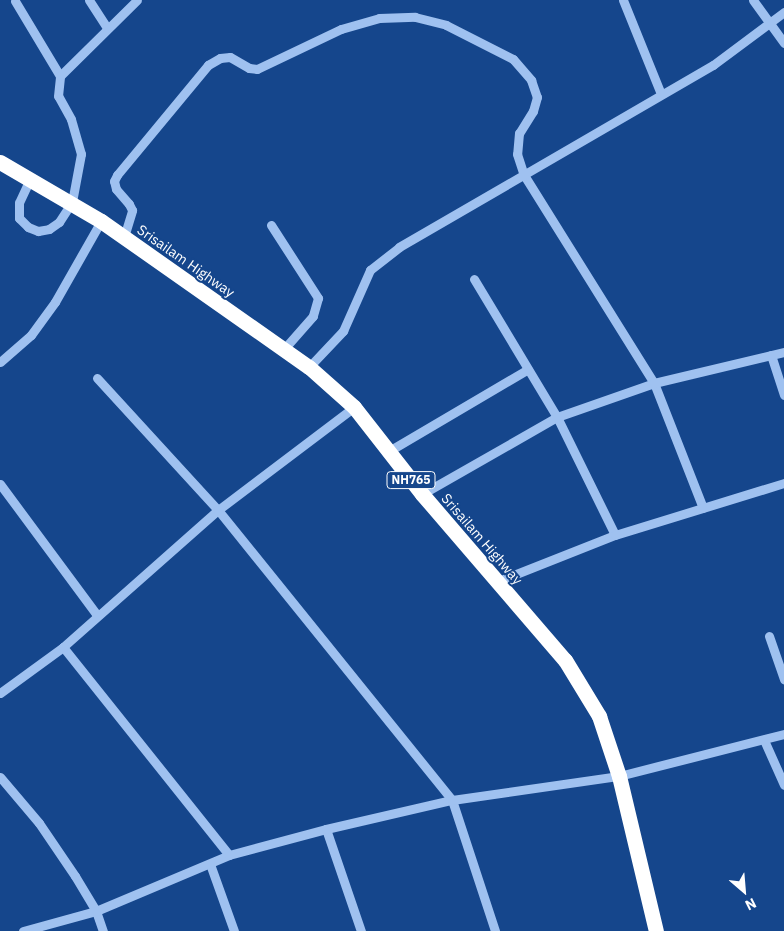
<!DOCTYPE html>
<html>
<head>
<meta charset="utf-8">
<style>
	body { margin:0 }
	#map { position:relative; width:784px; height:931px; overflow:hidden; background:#15468c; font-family:"IBM Plex Sans",sans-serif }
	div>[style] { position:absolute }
	.minor>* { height:9px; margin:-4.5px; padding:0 4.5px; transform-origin:4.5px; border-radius:4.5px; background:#9fc1f0 }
	.highway>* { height:15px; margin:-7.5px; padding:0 7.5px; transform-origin:7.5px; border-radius:7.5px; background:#fff }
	span { translate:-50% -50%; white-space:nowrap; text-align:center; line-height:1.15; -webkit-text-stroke:4px #15468c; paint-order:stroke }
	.shield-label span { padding:1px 4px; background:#15468c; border:1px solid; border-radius:4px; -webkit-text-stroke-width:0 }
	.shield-label { font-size:12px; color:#fff; font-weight:700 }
	.street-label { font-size:14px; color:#fff }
	.north { position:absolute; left:719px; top:866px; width:50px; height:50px; -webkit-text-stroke:4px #15468c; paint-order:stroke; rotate:153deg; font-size:14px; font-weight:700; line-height:20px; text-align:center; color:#fff }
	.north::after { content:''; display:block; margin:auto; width:18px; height:22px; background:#fff; clip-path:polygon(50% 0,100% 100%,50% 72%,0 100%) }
</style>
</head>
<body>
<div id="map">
	<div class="minor">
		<div style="left:89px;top:0;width:33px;rotate:57deg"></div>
		<div style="left:623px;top:0;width:101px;rotate:68deg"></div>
		<div style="left:753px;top:0;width:53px;rotate:54.2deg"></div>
		<div style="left:15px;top:1px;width:87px;rotate:59deg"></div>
		<div style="left:30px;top:179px;width:26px;rotate:115deg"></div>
		<div style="left:19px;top:203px;width:15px;rotate:90deg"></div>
		<div style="left:19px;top:218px;width:13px;rotate:45deg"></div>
		<div style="left:28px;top:227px;width:11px;rotate:22deg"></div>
		<div style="left:38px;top:231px;width:11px;rotate:-10deg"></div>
		<div style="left:49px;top:229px;width:12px;rotate:-35deg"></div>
		<div style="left:59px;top:222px;width:24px;rotate:-57deg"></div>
		<div style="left:72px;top:202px;width:49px;rotate:-79.4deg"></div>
		<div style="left:81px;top:154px;width:36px;rotate:-106deg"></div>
		<div style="left:71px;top:119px;width:26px;rotate:-119deg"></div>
		<div style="left:58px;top:96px;width:20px;rotate:-84deg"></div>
		<div style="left:60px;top:76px;width:108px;rotate:-44.6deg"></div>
		<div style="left:271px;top:225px;width:87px;rotate:57.2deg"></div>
		<div style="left:318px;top:298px;width:19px;rotate:106deg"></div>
		<div style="left:313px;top:316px;width:44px;rotate:131.3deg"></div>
		<div style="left:124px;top:237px;width:28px;rotate:-73deg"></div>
		<div style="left:132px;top:210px;width:7px;rotate:-117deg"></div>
		<div style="left:129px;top:204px;width:20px;rotate:-131deg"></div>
		<div style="left:116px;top:189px;width:8px;rotate:-104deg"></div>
		<div style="left:114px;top:181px;width:7px;rotate:-63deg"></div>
		<div style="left:117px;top:175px;width:143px;rotate:-50.4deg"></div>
		<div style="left:208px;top:65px;width:14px;rotate:-30deg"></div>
		<div style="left:220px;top:58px;width:10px;rotate:-6deg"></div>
		<div style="left:230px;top:57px;width:22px;rotate:30deg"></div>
		<div style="left:249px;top:68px;width:8px;rotate:7deg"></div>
		<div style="left:257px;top:69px;width:93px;rotate:-25.5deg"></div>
		<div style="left:341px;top:29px;width:40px;rotate:-16deg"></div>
		<div style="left:379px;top:18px;width:36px;rotate:-2deg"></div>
		<div style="left:415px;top:17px;width:32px;rotate:14deg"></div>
		<div style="left:446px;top:25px;width:75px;rotate:26.9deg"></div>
		<div style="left:513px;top:59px;width:28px;rotate:49deg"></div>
		<div style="left:531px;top:80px;width:18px;rotate:71deg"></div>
		<div style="left:537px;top:97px;width:15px;rotate:106deg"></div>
		<div style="left:533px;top:111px;width:26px;rotate:122deg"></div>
		<div style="left:519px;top:133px;width:21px;rotate:95deg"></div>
		<div style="left:517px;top:154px;width:22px;rotate:72deg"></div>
		<div style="left:524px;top:175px;width:245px;rotate:58deg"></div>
		<div style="left:654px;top:383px;width:134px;rotate:68.6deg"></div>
		<div style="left:474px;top:279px;width:161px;rotate:59deg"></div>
		<div style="left:557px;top:417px;width:131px;rotate:63.8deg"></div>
		<div style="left:771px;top:355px;width:42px;rotate:72deg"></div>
		<div style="left:0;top:362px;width:41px;rotate:-41.1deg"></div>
		<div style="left:31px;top:335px;width:41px;rotate:-54deg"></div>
		<div style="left:55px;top:302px;width:93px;rotate:-60.4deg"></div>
		<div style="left:309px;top:367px;width:50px;rotate:-46.6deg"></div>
		<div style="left:343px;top:331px;width:67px;rotate:-66.1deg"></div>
		<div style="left:370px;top:270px;width:37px;rotate:-38deg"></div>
		<div style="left:399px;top:247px;width:363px;rotate:-30.1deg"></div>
		<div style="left:713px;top:65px;width:89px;rotate:-36.7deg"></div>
		<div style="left:97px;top:378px;width:179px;rotate:47.5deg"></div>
		<div style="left:218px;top:510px;width:373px;rotate:51.1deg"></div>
		<div style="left:452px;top:800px;width:138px;rotate:71.8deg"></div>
		<div style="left:389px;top:451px;width:161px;rotate:-30.5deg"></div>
		<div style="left:0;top:484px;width:163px;rotate:53.5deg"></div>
		<div style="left:422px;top:494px;width:155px;rotate:-29.7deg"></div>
		<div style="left:557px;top:417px;width:103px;rotate:-19.3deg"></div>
		<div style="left:654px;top:383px;width:134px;rotate:-13.4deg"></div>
		<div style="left:496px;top:582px;width:128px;rotate:-21.6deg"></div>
		<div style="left:615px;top:535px;width:177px;rotate:-17.1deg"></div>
		<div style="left:769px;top:636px;width:46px;rotate:70.8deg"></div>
		<div style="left:63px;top:647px;width:266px;rotate:51.4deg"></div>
		<div style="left:0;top:693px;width:78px;rotate:-36.1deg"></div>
		<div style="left:63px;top:647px;width:207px;rotate:-41.5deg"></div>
		<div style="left:218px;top:510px;width:171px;rotate:-37.1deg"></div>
		<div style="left:764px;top:740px;width:49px;rotate:66deg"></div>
		<div style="left:0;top:777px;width:60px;rotate:49.7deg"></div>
		<div style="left:39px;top:823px;width:64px;rotate:55.8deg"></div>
		<div style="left:75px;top:876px;width:41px;rotate:59deg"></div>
		<div style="left:96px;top:911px;width:21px;rotate:71deg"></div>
		<div style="left:326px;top:829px;width:108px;rotate:71.1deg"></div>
		<div style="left:210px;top:864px;width:71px;rotate:70.3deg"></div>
		<div style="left:23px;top:931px;width:76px;rotate:-15.3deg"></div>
		<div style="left:96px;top:911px;width:144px;rotate:-22.8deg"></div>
		<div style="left:229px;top:855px;width:100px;rotate:-15deg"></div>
		<div style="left:326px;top:829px;width:129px;rotate:-13deg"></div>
		<div style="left:452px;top:800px;width:169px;rotate:-8.2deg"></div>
		<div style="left:619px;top:776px;width:170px;rotate:-14.3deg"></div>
	</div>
	<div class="highway">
		<div style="left:0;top:162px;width:117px;rotate:30.3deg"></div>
		<div style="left:101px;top:221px;width:254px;rotate:35.1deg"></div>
		<div style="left:309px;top:367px;width:60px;rotate:41.6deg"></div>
		<div style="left:354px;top:407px;width:110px;rotate:52deg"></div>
		<div style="left:422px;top:494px;width:219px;rotate:49.3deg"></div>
		<div style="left:565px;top:660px;width:66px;rotate:58.7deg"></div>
		<div style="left:599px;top:716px;width:63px;rotate:71.6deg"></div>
		<div style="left:619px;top:776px;width:159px;rotate:76.6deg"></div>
	</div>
	<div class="shield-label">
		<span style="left:411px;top:480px">NH765</span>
	</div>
	<div class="street-label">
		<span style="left:186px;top:261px;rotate:35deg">Srisailam Highway</span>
		<span style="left:482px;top:539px;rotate:49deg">Srisailam Highway</span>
	</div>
	<div class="north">N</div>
</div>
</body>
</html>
